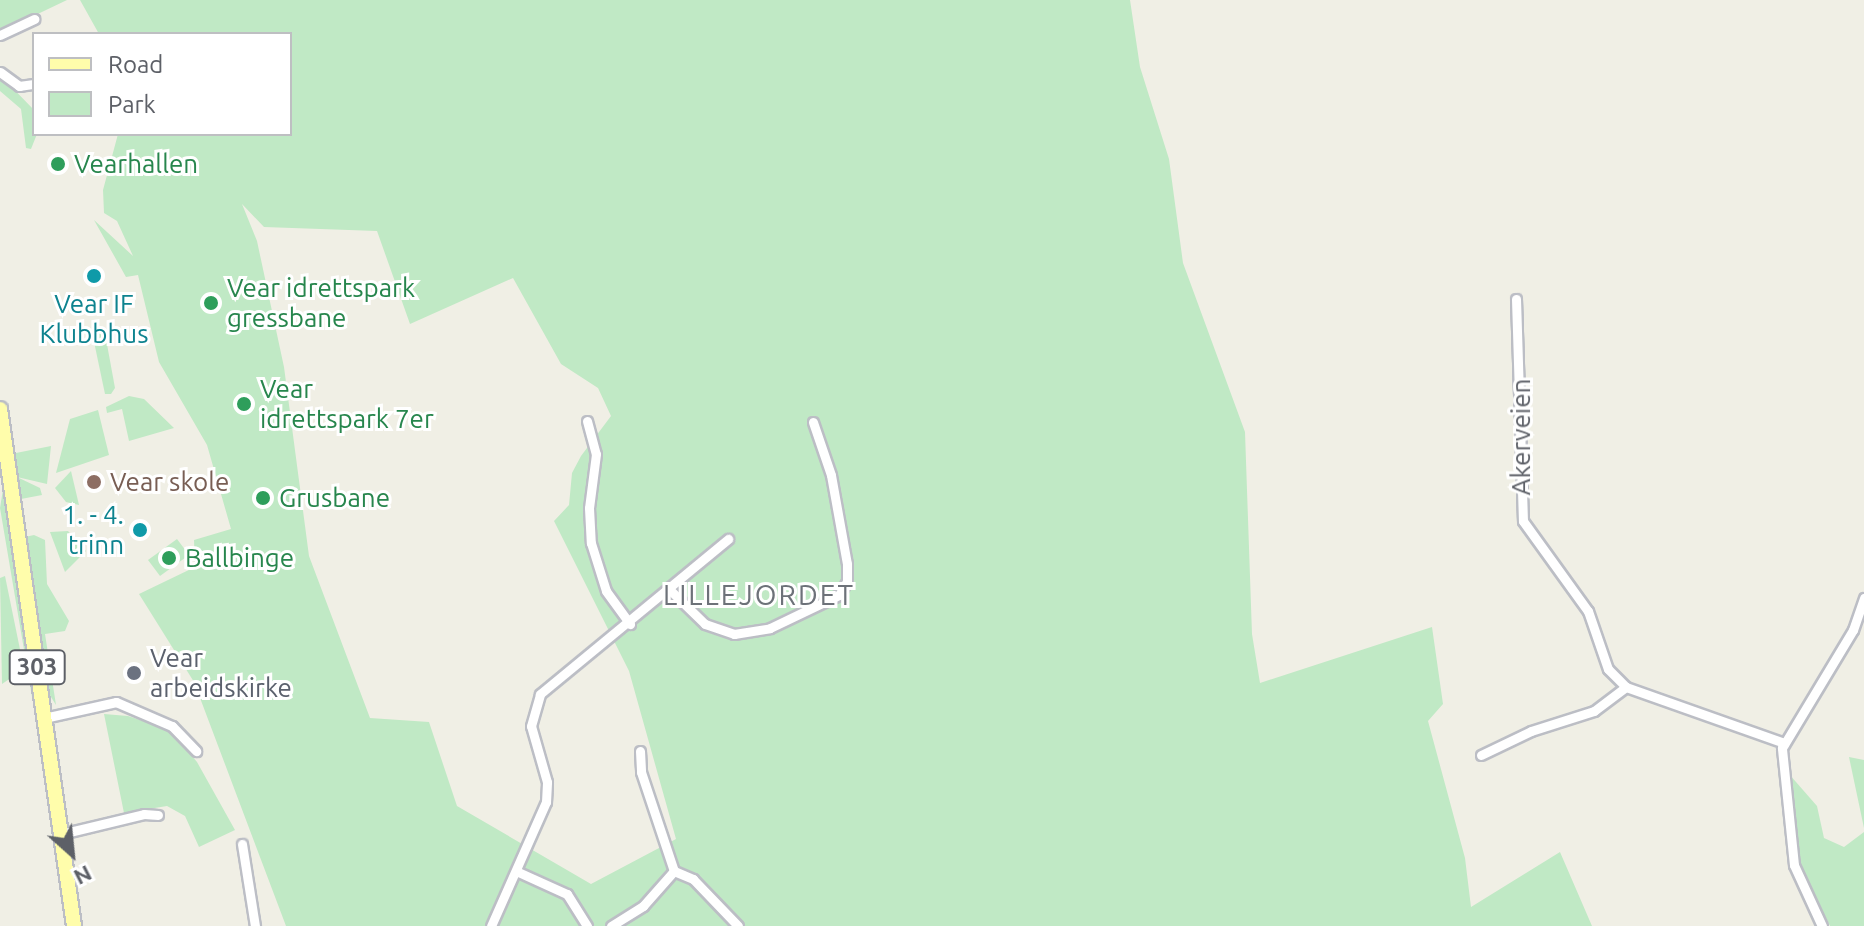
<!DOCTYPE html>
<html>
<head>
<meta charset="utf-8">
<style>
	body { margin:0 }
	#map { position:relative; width:1864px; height:926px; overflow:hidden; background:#f0efe5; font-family:Ubuntu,sans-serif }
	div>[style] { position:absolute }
	.green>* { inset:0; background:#c0e9c5 }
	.roads { filter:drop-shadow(2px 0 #bcbec5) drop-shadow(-2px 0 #bcbec5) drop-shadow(0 2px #bcbec5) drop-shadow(0 -2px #bcbec5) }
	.minor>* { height:9px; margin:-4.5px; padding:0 4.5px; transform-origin:4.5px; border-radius:4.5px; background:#fff }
	.primary>* { height:14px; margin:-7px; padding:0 7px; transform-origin:7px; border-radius:7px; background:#fffdab }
	.dots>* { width:22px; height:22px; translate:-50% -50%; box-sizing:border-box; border:4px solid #fff; border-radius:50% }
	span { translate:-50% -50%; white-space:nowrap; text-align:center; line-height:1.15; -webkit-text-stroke:6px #fff; paint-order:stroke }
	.shield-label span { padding:2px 6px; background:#fff; border:2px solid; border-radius:6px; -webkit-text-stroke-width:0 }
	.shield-label { font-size:24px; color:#5d6067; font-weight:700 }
	.leisure-label { font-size:26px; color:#27864d }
	.left { translate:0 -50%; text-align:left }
	.culture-label { font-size:26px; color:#0d838f }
	.right { translate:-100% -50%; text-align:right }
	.street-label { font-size:26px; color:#5d6067 }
	.education-label { font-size:26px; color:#785e54 }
	.worship-label { font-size:26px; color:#5b616d }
	.neighbourhood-label { font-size:28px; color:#6d7279; letter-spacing:2px }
	.legend { position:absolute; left:32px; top:32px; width:260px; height:104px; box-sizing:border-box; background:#fff; border:2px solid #bebfc2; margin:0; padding:10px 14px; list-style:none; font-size:24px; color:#5d6067 }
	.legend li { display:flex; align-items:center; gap:16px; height:40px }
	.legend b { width:40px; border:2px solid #bebfc2 }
	.north { position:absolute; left:32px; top:814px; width:80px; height:80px; -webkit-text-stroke:6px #fff; paint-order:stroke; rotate:153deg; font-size:22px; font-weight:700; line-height:32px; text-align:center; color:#5d6067 }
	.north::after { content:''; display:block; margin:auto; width:28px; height:36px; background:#5d6067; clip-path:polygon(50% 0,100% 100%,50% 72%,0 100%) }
</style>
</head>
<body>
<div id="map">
	<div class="green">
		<div style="clip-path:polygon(0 0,67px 0,0 32px)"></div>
		<div style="clip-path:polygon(evenodd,80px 0,1130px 0,1140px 67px,1169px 159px,1183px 263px,1245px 432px,1252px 634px,1260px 683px,1432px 627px,1443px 704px,1428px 721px,1465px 858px,1471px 907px,1560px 852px,1592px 926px,286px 926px,194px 682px,139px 594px,195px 567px,194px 540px,231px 529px,207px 445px,159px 362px,138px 275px,126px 277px,94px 220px,133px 256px,117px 221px,104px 213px,103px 190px,118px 134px,290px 134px,290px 34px,99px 34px,80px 0,242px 204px,264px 227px,377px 231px,410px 324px,513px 278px,561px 364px,598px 388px,611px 416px,581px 456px,572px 473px,569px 505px,554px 521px,629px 671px,676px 839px,591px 884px,457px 806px,429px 722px,370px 718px,309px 556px,284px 367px,257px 241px,242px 204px)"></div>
		<div style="clip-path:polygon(0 75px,34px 110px,37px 134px,31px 149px,26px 148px,21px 109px,0 91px)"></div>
		<div style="clip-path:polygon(104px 328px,115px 388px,111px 394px,105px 394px,93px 337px)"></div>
		<div style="clip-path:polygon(129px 396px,144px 399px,174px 428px,129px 441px,122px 409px,107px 413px,106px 407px)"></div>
		<div style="clip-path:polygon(98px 410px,109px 455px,56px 473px,70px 419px)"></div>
		<div style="clip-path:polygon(0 444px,37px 699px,32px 697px,0 508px,4px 483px)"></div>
		<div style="clip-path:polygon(51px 446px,47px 484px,17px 477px,40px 488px,42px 495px,21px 499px,23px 523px,11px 454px)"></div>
		<div style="clip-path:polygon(71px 471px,79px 505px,66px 502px,55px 488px)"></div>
		<div style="clip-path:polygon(68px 531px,86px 551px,65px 572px,50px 532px)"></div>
		<div style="clip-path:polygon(34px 535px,45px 540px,47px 584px,69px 621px,65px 631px,45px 634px,56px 705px,46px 689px,25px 537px)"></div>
		<div style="clip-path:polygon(177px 539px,189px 555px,160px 576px,148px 560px)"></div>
		<div style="clip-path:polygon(5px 576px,24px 669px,2px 684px,0 578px)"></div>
		<div style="clip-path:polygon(104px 714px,128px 716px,170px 730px,197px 762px,235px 830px,199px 847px,185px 816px,167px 806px,124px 813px)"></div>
		<div style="clip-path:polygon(1849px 757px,1864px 760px,1864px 828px)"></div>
		<div style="clip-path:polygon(1789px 774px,1817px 806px,1824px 838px,1844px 847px,1864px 832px,1864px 926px,1830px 926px,1827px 920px,1800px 867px)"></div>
	</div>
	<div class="roads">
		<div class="minor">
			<div style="left:0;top:35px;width:38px;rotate:-25deg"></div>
			<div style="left:0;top:72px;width:24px;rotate:36deg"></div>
			<div style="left:19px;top:86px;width:15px;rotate:-8deg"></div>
			<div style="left:1516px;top:299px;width:222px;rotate:88.2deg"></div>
			<div style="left:1523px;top:521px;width:111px;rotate:54.2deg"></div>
			<div style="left:1588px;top:611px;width:61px;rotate:71deg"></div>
			<div style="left:1608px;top:669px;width:25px;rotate:45deg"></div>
			<div style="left:1626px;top:687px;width:168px;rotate:19.5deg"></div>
			<div style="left:587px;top:421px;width:34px;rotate:75deg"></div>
			<div style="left:596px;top:454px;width:54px;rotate:97.4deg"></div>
			<div style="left:589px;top:508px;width:35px;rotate:87deg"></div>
			<div style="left:591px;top:543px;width:50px;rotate:72.6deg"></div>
			<div style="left:606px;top:591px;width:41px;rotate:54deg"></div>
			<div style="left:669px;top:589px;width:50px;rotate:44.2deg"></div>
			<div style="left:705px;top:624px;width:31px;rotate:19deg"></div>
			<div style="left:734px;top:634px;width:36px;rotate:-9deg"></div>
			<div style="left:770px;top:628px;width:76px;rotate:-25.6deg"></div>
			<div style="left:839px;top:595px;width:16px;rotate:-60deg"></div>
			<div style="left:847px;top:581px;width:17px;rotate:-90deg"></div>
			<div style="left:847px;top:564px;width:90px;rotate:-100.2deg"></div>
			<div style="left:831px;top:475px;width:56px;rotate:-108.8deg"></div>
			<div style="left:44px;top:718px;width:74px;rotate:-12.5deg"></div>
			<div style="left:116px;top:702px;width:61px;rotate:23.2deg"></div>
			<div style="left:172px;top:726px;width:35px;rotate:46deg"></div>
			<div style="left:640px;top:751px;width:21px;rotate:87deg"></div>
			<div style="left:641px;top:772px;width:104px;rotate:71.6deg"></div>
			<div style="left:1481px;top:755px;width:55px;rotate:-25.6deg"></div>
			<div style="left:1531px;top:731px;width:66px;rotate:-17.6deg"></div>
			<div style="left:1594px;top:711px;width:40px;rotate:-37deg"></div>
			<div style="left:61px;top:834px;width:85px;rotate:-13.5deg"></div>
			<div style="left:144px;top:814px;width:14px;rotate:4deg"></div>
			<div style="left:242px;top:844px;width:83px;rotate:81deg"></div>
			<div style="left:516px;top:871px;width:56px;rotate:24.3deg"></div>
			<div style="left:567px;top:894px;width:38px;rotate:58deg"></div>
			<div style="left:674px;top:871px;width:21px;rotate:23deg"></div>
			<div style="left:693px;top:879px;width:65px;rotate:46.2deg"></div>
			<div style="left:491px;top:926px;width:136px;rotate:-66.1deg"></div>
			<div style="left:546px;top:802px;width:20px;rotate:-87deg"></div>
			<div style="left:547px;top:782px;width:58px;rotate:-105.9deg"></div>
			<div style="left:531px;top:726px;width:33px;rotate:-74deg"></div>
			<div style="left:540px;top:694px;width:244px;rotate:-39.5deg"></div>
			<div style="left:611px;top:926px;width:38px;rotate:-32deg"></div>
			<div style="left:643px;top:906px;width:47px;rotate:-48.5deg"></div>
			<div style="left:1822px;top:926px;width:67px;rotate:-114.7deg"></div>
			<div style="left:1794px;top:865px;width:118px;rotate:-95.9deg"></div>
			<div style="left:1782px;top:748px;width:138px;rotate:-59deg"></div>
			<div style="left:1853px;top:630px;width:34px;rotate:-71deg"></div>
		</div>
		<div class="primary">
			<div style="left:0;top:409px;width:522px;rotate:81.85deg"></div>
		</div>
	</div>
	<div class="dots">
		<div style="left:58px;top:164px;background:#2e9e5b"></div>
		<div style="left:94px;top:276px;background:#0f9aa8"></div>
		<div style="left:211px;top:303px;background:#2e9e5b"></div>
		<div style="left:244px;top:404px;background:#2e9e5b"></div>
		<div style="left:94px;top:482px;background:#8d6e63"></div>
		<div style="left:263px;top:498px;background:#2e9e5b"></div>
		<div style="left:140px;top:530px;background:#0f9aa8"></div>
		<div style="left:169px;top:558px;background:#2e9e5b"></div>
		<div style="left:134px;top:673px;background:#6b7280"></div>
	</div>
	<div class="shield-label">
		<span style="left:37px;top:667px">303</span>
	</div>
	<div class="leisure-label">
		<span class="left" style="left:74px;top:164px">Vearhallen</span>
		<span class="left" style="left:227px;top:303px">Vear idrettspark<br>gressbane</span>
		<span class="left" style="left:260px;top:404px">Vear<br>idrettspark 7er</span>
		<span class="left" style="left:279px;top:498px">Grusbane</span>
		<span class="left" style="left:185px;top:558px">Ballbinge</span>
	</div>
	<div class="culture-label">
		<span style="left:94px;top:319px">Vear IF<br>Klubbhus</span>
		<span class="right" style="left:124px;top:530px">1. - 4.<br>trinn</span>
	</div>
	<div class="street-label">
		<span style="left:1521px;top:437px;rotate:-90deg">Akerveien</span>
	</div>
	<div class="education-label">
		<span class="left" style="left:110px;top:482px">Vear skole</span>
	</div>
	<div class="worship-label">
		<span class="left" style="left:150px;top:673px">Vear<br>arbeidskirke</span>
	</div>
	<div class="neighbourhood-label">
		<span style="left:759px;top:595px">LILLEJORDET</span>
	</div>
	<ul class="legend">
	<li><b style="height:10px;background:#fffdab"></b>Road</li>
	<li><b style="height:22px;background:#c0e9c5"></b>Park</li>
	</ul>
	<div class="north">N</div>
</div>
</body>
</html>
